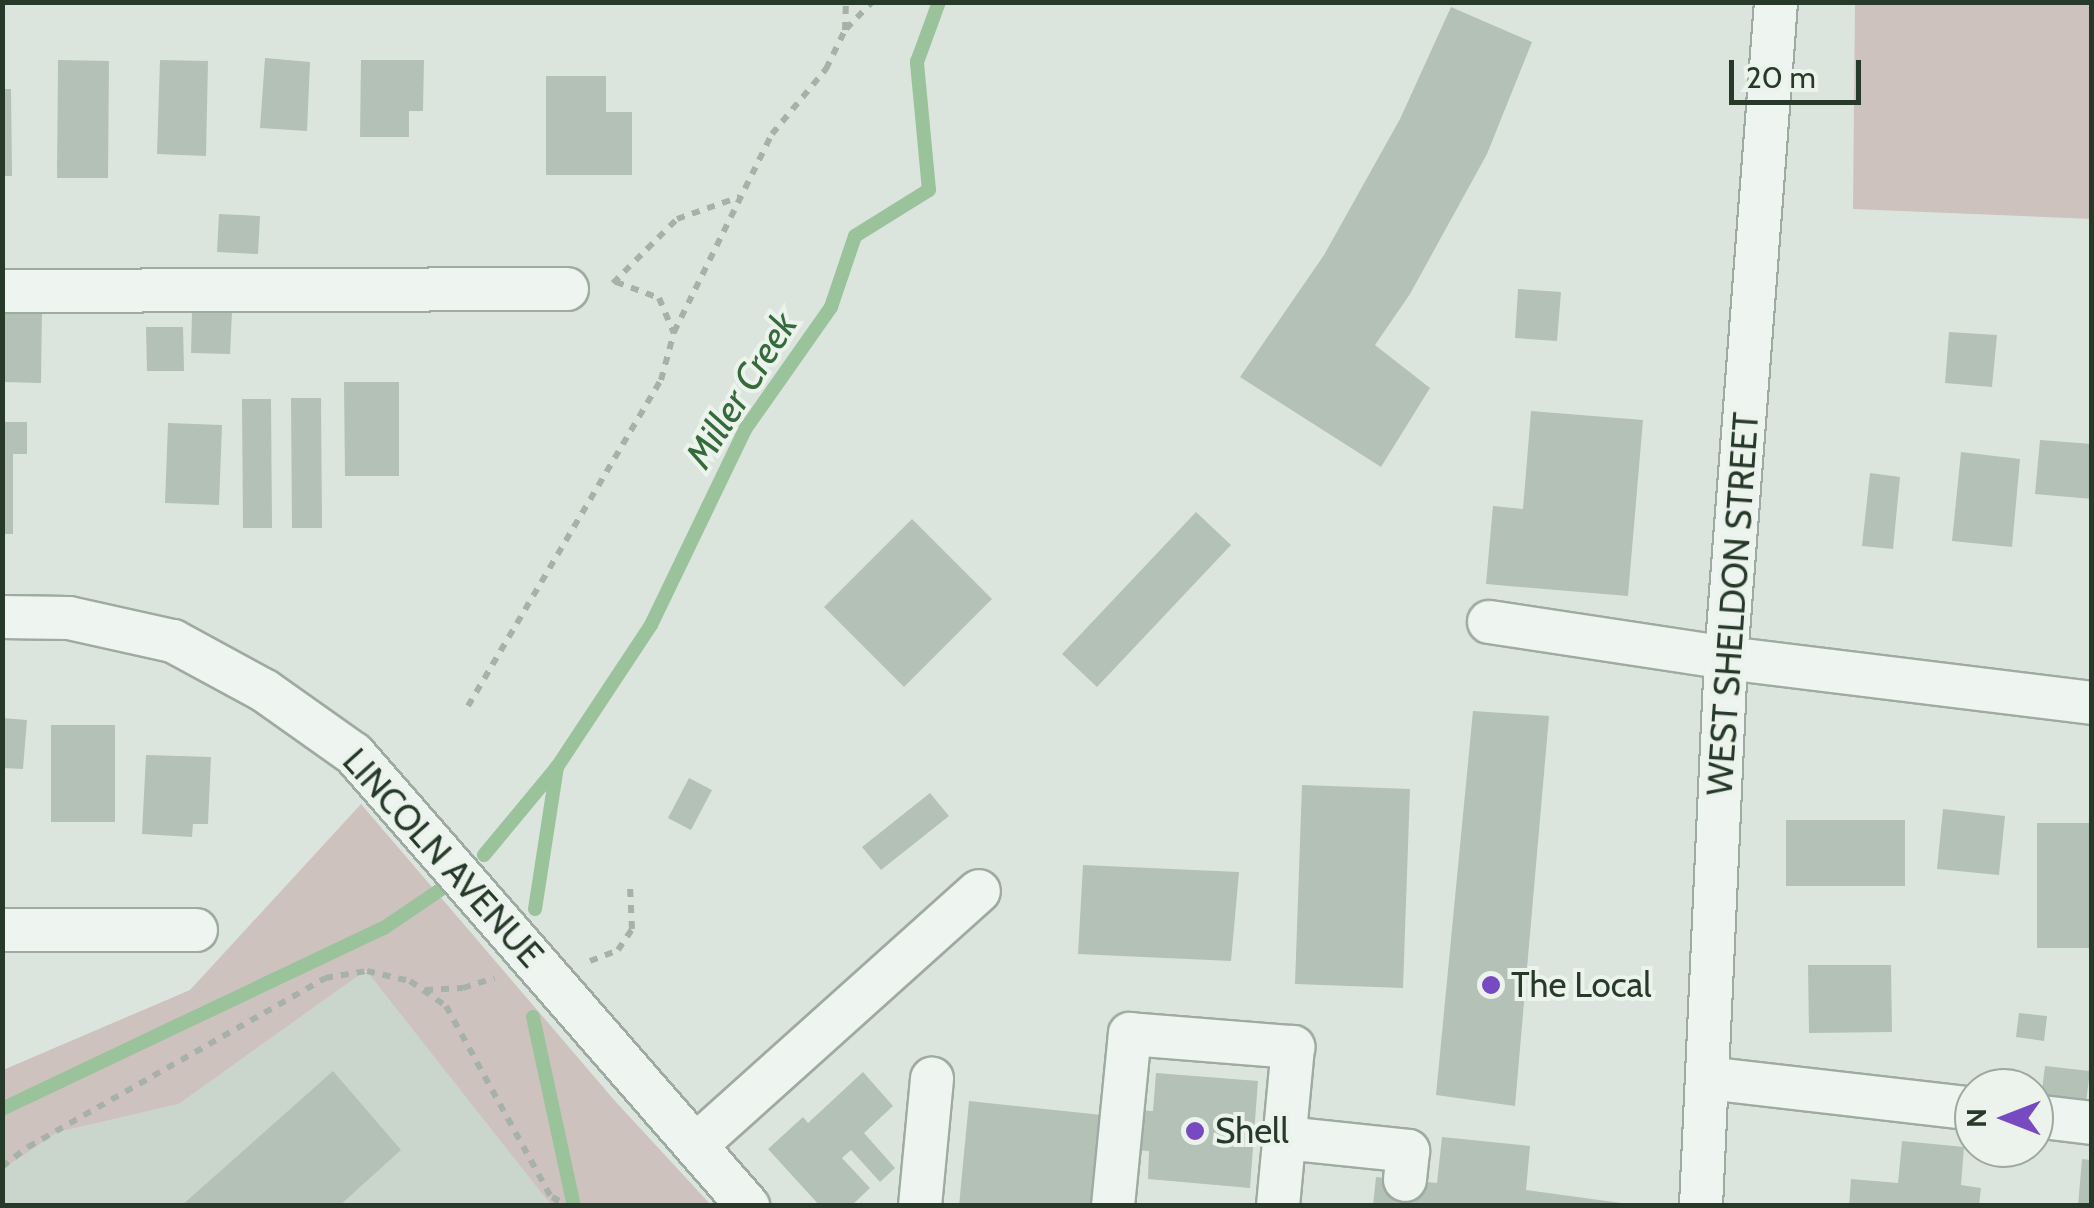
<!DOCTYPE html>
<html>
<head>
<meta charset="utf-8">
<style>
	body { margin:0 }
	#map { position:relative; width:2094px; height:1208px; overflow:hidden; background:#dce5dd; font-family:Cabin,sans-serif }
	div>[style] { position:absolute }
	.built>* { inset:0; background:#cad6cc }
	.green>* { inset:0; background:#cec2be }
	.stream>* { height:14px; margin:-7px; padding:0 7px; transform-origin:7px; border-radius:7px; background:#9ac29b }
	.building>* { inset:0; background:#b4c1b6 }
	.path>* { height:6px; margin-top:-3px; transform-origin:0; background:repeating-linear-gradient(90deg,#a6b1a8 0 8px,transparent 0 16px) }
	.roads { filter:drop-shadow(2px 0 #9eaba0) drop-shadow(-2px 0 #9eaba0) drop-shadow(0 2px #9eaba0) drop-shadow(0 -2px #9eaba0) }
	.minor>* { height:42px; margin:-21px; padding:0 21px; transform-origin:21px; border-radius:21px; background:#eef4ef }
	.dots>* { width:28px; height:28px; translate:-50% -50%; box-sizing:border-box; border:5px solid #ebf3ec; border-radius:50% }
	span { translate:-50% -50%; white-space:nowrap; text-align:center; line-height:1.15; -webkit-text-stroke:8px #ebf3ec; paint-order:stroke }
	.street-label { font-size:35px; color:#273a2a }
	.poi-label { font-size:35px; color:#273a2a }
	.left { translate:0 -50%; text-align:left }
	.water-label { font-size:38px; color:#356a3a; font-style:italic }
	.frame { position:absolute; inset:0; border:5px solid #273a2a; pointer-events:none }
	.north { position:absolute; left:1954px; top:1068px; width:100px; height:100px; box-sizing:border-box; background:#ebf3ec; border:2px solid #9da99e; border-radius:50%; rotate:270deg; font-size:28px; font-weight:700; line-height:40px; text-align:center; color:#273a2a }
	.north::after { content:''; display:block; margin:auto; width:35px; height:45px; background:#774ac1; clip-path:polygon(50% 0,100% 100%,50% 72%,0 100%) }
	.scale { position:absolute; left:1729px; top:60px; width:132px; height:45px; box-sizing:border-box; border:5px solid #273a2a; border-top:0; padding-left:12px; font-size:30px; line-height:35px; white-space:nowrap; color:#273a2a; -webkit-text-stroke:8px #ebf3ec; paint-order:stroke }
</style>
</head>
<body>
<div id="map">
	<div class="built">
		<div style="clip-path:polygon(367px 969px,551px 1205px,3px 1206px,3px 1169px,58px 1132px,179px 1104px)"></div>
	</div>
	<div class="green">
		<div style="clip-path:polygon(1855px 3px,2091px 3px,2091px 219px,1853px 209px)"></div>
		<div style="clip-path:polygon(361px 804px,615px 1101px,711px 1205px,551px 1205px,366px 970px,179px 1104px,58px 1132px,3px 1169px,3px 1070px,190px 990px)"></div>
	</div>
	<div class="stream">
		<div style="left:484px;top:855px;width:114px;rotate:-50.3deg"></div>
		<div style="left:557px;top:767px;width:170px;rotate:-56.5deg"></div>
		<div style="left:651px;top:625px;width:219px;rotate:-64.3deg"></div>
		<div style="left:746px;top:428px;width:148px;rotate:-54.9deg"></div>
		<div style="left:831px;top:307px;width:75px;rotate:-71.3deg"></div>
		<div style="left:855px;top:236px;width:87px;rotate:-31.9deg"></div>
		<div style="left:929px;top:190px;width:129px;rotate:-95.4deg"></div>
		<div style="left:917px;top:62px;width:64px;rotate:-69.9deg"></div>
		<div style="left:535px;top:909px;width:144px;rotate:-81.2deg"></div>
		<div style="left:533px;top:1017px;width:193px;rotate:77.8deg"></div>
		<div style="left:2px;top:1109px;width:423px;rotate:-25.4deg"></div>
		<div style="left:384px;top:928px;width:68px;rotate:-34.2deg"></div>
	</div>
	<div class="building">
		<div style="clip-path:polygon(1451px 7px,1532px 42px,1487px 154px,1410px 294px,1375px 345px,1430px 388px,1381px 467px,1240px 377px,1324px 255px,1400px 119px)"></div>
		<div style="clip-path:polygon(265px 58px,310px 62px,307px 131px,260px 128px)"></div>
		<div style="clip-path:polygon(58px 60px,109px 61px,108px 178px,57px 178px)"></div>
		<div style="clip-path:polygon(160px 60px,208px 61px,206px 156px,157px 154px)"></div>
		<div style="clip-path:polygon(361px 60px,424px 60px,423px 111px,409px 111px,409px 137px,360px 137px)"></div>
		<div style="clip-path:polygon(546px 76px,606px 76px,606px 112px,632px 112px,632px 175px,546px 175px)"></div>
		<div style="clip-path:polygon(2px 89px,11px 89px,12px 176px,2px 176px)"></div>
		<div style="clip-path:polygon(219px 214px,260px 216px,258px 254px,217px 252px)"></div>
		<div style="clip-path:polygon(1518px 289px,1561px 292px,1557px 341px,1515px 338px)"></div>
		<div style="clip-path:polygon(2px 308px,42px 308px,41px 383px,2px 382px)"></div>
		<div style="clip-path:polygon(192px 311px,232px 312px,230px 354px,191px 353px)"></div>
		<div style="clip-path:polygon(146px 327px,183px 327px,184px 371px,147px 371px)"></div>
		<div style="clip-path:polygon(1949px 332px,1997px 335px,1992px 387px,1945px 383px)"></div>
		<div style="clip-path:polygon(344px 382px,399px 382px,399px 476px,345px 476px)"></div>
		<div style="clip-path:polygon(291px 398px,321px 398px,322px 528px,292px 528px)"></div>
		<div style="clip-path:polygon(242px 399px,271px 399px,272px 528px,243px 528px)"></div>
		<div style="clip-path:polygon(1531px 411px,1643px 420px,1628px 596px,1486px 584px,1493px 506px,1523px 509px)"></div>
		<div style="clip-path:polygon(2px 422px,27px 422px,27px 454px,13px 454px,13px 534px,2px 534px)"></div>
		<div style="clip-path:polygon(168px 423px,222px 425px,219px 505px,165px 503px)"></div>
		<div style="clip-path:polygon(2040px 440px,2092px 444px,2092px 499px,2035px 494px)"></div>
		<div style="clip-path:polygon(1961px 452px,2020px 459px,2012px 547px,1952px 541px)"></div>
		<div style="clip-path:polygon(1870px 473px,1900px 477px,1893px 549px,1862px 546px)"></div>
		<div style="clip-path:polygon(1196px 512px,1231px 545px,1097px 687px,1062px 654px)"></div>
		<div style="clip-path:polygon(912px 519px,992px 599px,904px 687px,824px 607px)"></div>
		<div style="clip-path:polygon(1473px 711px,1549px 716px,1515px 1106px,1436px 1095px)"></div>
		<div style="clip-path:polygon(2px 718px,27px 720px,23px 769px,2px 768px)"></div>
		<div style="clip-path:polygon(51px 725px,115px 725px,115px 822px,51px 822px)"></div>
		<div style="clip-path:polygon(146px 755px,211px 757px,208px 824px,193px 824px,192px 837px,142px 834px)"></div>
		<div style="clip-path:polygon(689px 778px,712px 790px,691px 830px,668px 818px)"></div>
		<div style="clip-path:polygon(1302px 785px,1410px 789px,1403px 988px,1295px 984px)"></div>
		<div style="clip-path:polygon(930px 793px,949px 816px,881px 870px,862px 847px)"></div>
		<div style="clip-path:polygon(1943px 809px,2005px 816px,1999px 875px,1937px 869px)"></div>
		<div style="clip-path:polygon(1786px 820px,1905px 820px,1905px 886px,1786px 886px)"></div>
		<div style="clip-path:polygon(2037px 823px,2092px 823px,2092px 948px,2037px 948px)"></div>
		<div style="clip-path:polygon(1083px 865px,1239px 872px,1231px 961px,1078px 954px)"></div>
		<div style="clip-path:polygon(1808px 965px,1891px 965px,1892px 1032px,1809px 1033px)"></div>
		<div style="clip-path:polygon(2019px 1013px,2047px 1016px,2044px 1041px,2016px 1037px)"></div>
		<div style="clip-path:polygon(2045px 1066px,2090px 1071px,2085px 1110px,2040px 1105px)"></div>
		<div style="clip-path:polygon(333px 1071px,401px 1150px,339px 1206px,181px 1206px)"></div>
		<div style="clip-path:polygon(863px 1072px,893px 1106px,864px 1133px,895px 1168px,880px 1182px,851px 1150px,842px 1158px,870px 1188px,851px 1206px,820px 1206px,768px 1149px,803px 1117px,808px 1123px)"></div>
		<div style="clip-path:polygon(1156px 1073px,1258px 1081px,1250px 1188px,1148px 1179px,1149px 1151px,1134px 1150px,1137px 1110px,1153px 1111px)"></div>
		<div style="clip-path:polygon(969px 1101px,1102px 1115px,1093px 1206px,959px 1206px)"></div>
		<div style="clip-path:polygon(1442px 1137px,1530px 1146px,1526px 1190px,1643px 1206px,1373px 1206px,1376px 1177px,1437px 1183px)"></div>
		<div style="clip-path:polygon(1902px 1141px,1964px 1147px,1961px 1185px,1981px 1188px,1979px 1206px,1849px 1206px,1851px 1179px,1898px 1183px)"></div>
		<div style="clip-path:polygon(2082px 1159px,2092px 1160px,2092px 1206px,2078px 1206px)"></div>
	</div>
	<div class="path">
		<div style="left:846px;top:29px;width:37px;rotate:-46deg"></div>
		<div style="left:616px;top:282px;width:46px;rotate:20.4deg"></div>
		<div style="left:659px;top:298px;width:38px;rotate:67deg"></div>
		<div style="left:613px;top:283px;width:91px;rotate:-45deg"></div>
		<div style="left:677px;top:219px;width:66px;rotate:-19.5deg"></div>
		<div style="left:468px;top:706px;width:379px;rotate:-59.4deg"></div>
		<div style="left:661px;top:380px;width:50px;rotate:-74.8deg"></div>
		<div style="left:674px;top:332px;width:221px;rotate:-63.7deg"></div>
		<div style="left:772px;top:134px;width:85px;rotate:-50.3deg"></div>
		<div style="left:826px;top:69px;width:43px;rotate:-64deg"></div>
		<div style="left:845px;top:30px;width:28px;rotate:-88deg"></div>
		<div style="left:590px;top:961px;width:30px;rotate:-21deg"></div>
		<div style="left:618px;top:950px;width:25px;rotate:-56deg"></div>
		<div style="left:632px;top:929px;width:43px;rotate:-92.7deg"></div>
		<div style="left:425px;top:990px;width:38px;rotate:-3deg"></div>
		<div style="left:463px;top:988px;width:33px;rotate:-18deg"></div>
		<div style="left:2px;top:1167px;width:33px;rotate:-38deg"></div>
		<div style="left:28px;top:1147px;width:342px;rotate:-29.6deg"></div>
		<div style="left:325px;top:978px;width:43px;rotate:-9.5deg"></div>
		<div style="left:367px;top:971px;width:44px;rotate:13.1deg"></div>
		<div style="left:410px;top:981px;width:44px;rotate:34.8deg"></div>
		<div style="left:446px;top:1006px;width:228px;rotate:61.2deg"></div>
		<div style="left:552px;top:1197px;width:19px;rotate:28deg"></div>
	</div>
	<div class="roads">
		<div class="minor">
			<div style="left:2px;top:291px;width:565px;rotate:-0.2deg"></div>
			<div style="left:2px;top:617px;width:67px;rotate:0.9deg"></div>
			<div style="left:69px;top:618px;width:107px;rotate:12.5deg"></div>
			<div style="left:173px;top:641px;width:105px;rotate:28.5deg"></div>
			<div style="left:265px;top:691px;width:109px;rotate:35.3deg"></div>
			<div style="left:354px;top:754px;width:600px;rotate:48.92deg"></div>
			<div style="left:1489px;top:622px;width:240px;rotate:8.6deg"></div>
			<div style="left:1726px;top:658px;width:369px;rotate:7deg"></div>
			<div style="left:2px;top:930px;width:194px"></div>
			<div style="left:1707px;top:1078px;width:269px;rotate:6.6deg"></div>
			<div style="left:2034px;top:1116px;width:58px;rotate:6.9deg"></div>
			<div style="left:1285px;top:1138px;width:124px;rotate:6deg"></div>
			<div style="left:1408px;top:1151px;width:29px;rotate:96deg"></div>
			<div style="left:696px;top:1145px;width:380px;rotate:-41.9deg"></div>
			<div style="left:920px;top:1206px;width:128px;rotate:-84.6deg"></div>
			<div style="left:1113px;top:1206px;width:173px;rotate:-84.4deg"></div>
			<div style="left:1130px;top:1034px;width:164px;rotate:4.6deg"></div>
			<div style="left:1293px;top:1047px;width:160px;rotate:95.4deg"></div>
			<div style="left:1701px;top:1206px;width:549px;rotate:-87.39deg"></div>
			<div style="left:1726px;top:658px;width:658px;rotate:-85.64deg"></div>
		</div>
	</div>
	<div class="dots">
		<div style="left:1491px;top:985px;background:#774ac1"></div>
		<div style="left:1195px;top:1131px;background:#774ac1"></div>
	</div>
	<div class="street-label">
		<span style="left:1733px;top:604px;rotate:-86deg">WEST SHELDON STREET</span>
		<span style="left:443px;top:858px;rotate:48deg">LINCOLN AVENUE</span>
	</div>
	<div class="poi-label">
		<span class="left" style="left:1511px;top:985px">The Local</span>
		<span class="left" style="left:1215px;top:1131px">Shell</span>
	</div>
	<div class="water-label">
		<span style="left:741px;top:390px;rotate:-58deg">Miller Creek</span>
	</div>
	<div class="frame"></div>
	<div class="north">N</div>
	<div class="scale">20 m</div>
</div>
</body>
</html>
